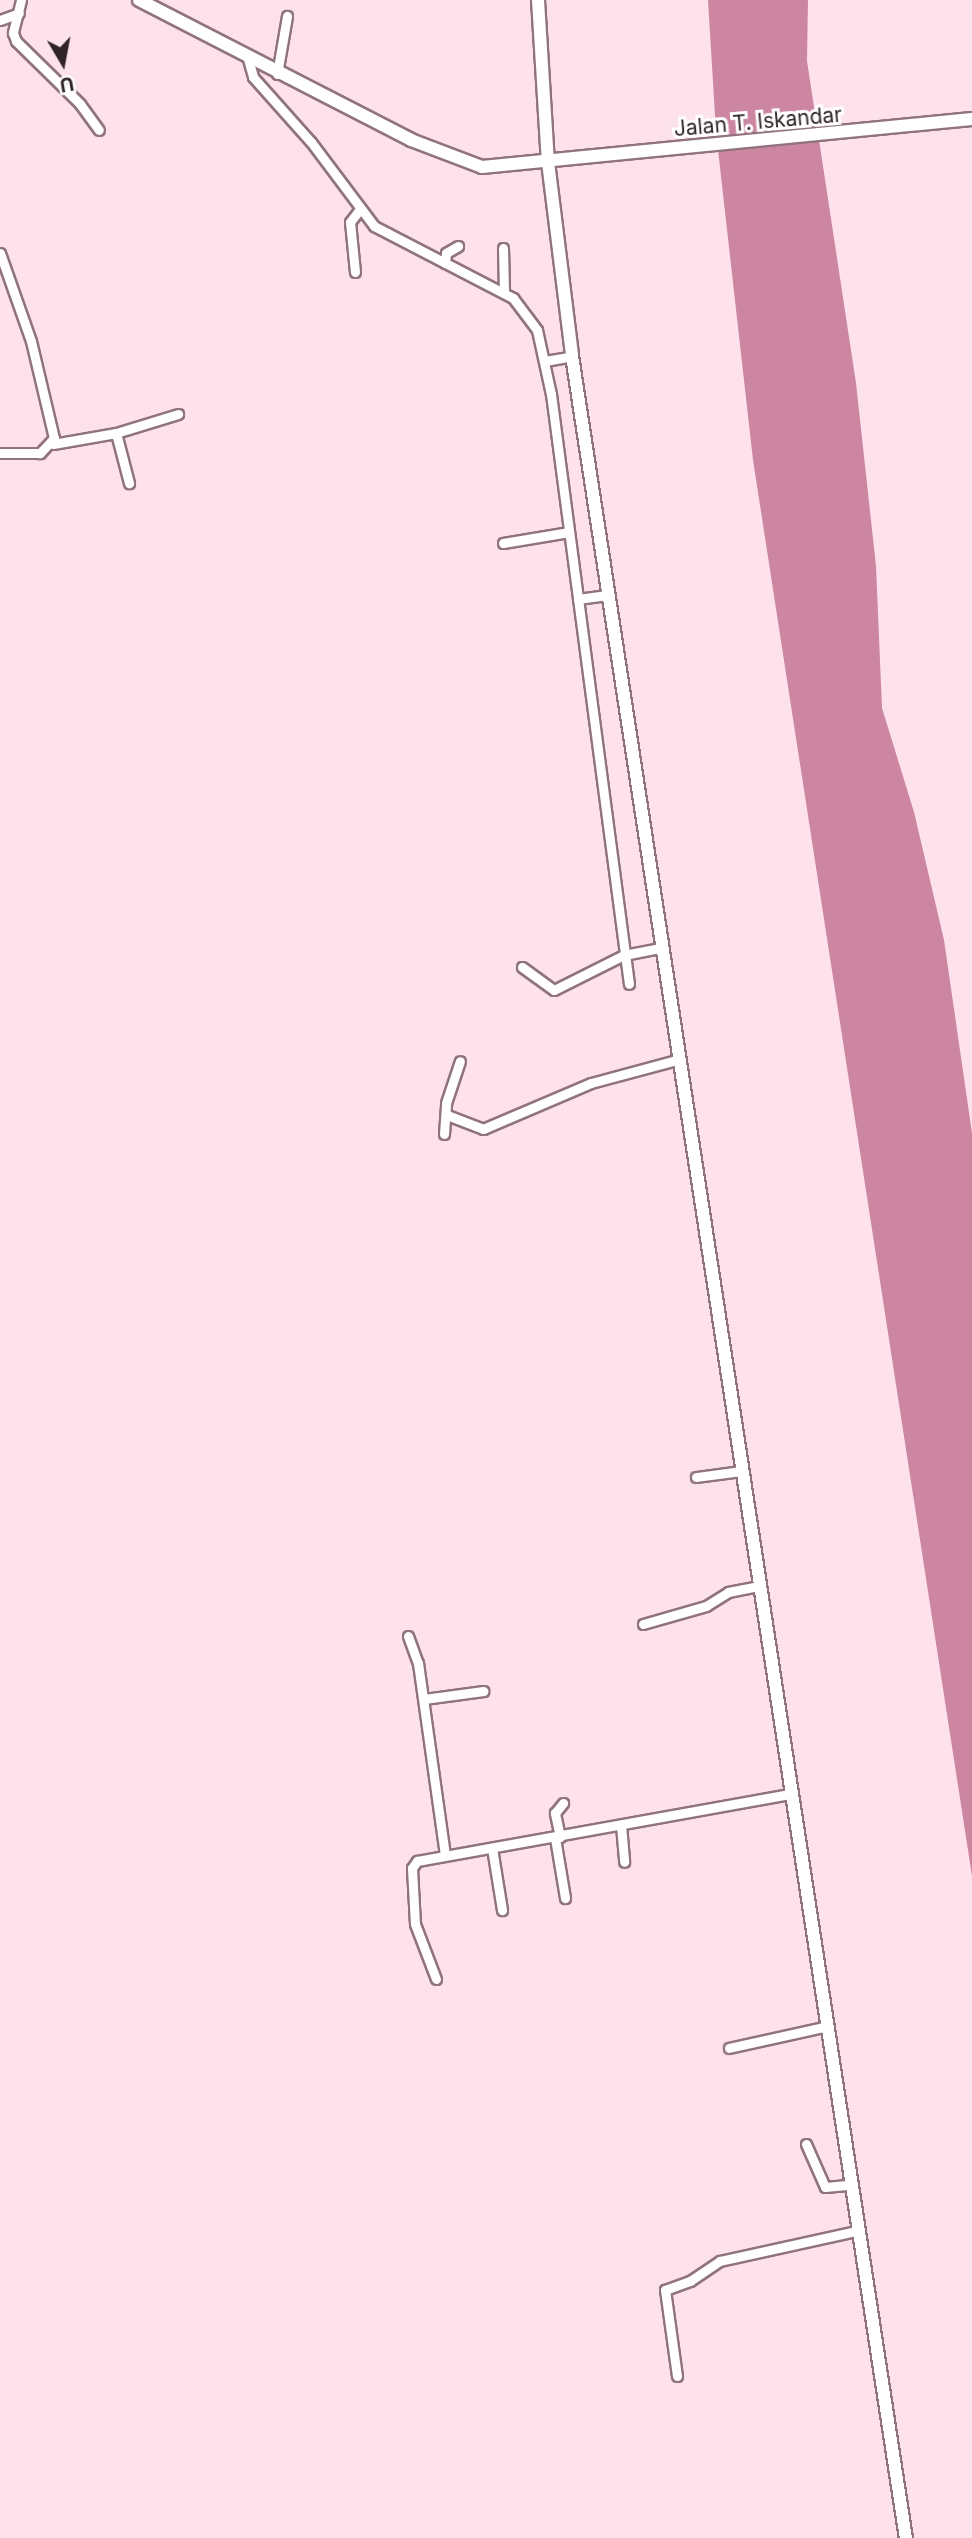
<!DOCTYPE html>
<html>
<head>
<meta charset="utf-8">
<style>
	body { margin:0 }
	#map { position:relative; width:972px; height:2538px; overflow:hidden; background:#fde2eb; font-family:Inter,sans-serif }
	div>[style] { position:absolute }
	.water>* { inset:0; background:#cd86a1 }
	.roads { filter:drop-shadow(2px 0 #90737d) drop-shadow(-2px 0 #90737d) drop-shadow(0 2px #90737d) drop-shadow(0 -2px #90737d) }
	.street>* { height:9px; margin:-4.5px; padding:0 4.5px; transform-origin:4.5px; border-radius:4.5px; background:#fff }
	.secondary>* { height:12px; margin:-6px; padding:0 6px; transform-origin:6px; border-radius:6px; background:#fff }
	span { translate:-50% -50%; white-space:nowrap; text-align:center; line-height:1.15; -webkit-text-stroke:6px #fff; paint-order:stroke }
	.street-label { font-size:21px; color:#302428 }
	.north { position:absolute; left:28px; top:28px; width:70px; height:70px; -webkit-text-stroke:5px #fff; paint-order:stroke; rotate:170deg; font-size:19px; font-weight:700; line-height:28px; text-align:center; color:#302428 }
	.north::after { content:''; display:block; margin:auto; width:24px; height:32px; background:#302428; clip-path:polygon(50% 0,100% 100%,50% 72%,0 100%) }
</style>
</head>
<body>
<div id="map">
	<div class="water">
		<div style="clip-path:polygon(708px 0,808px 0,807px 61px,856px 383px,876px 566px,882px 708px,914px 812px,944px 940px,972px 1133px,972px 1876px,753px 460px,716px 132px)"></div>
	</div>
	<div class="roads">
		<div class="street">
			<div style="left:21px;top:0;width:34px;rotate:104deg"></div>
			<div style="left:13px;top:33px;width:9px;rotate:69deg"></div>
			<div style="left:16px;top:41px;width:90px;rotate:44.5deg"></div>
			<div style="left:80px;top:104px;width:32px;rotate:54deg"></div>
			<div style="left:0;top:20px;width:20px;rotate:-20deg"></div>
			<div style="left:248px;top:59px;width:19px;rotate:74deg"></div>
			<div style="left:253px;top:77px;width:87px;rotate:48.3deg"></div>
			<div style="left:311px;top:142px;width:105px;rotate:53.1deg"></div>
			<div style="left:374px;top:226px;width:157px;rotate:27.4deg"></div>
			<div style="left:513px;top:298px;width:40px;rotate:53deg"></div>
			<div style="left:537px;top:330px;width:66px;rotate:77.7deg"></div>
			<div style="left:551px;top:394px;width:595px;rotate:82.47deg"></div>
			<div style="left:277px;top:74px;width:59px;rotate:-80.2deg"></div>
			<div style="left:503px;top:248px;width:44px;rotate:88.7deg"></div>
			<div style="left:0;top:253px;width:93px;rotate:70.6deg"></div>
			<div style="left:31px;top:341px;width:100px;rotate:76.7deg"></div>
			<div style="left:54px;top:438px;width:21px;rotate:133deg"></div>
			<div style="left:40px;top:453px;width:40px;rotate:180deg"></div>
			<div style="left:445px;top:263px;width:10px;rotate:-84deg"></div>
			<div style="left:446px;top:253px;width:14px;rotate:-30deg"></div>
			<div style="left:355px;top:272px;width:50px;rotate:-95.7deg"></div>
			<div style="left:350px;top:222px;width:16px;rotate:-52deg"></div>
			<div style="left:545px;top:361px;width:27px;rotate:-10deg"></div>
			<div style="left:116px;top:433px;width:52px;rotate:75.4deg"></div>
			<div style="left:53px;top:444px;width:64px;rotate:-9.9deg"></div>
			<div style="left:116px;top:433px;width:65px;rotate:-17deg"></div>
			<div style="left:503px;top:543px;width:67px;rotate:-9.5deg"></div>
			<div style="left:578px;top:599px;width:29px;rotate:-8deg"></div>
			<div style="left:522px;top:967px;width:39px;rotate:36deg"></div>
			<div style="left:554px;top:990px;width:78px;rotate:-26.6deg"></div>
			<div style="left:624px;top:955px;width:37px;rotate:-11deg"></div>
			<div style="left:447px;top:1115px;width:39px;rotate:21deg"></div>
			<div style="left:483px;top:1129px;width:117px;rotate:-23.1deg"></div>
			<div style="left:591px;top:1083px;width:89px;rotate:-15deg"></div>
			<div style="left:444px;top:1134px;width:31px;rotate:-86deg"></div>
			<div style="left:446px;top:1103px;width:44px;rotate:-71.6deg"></div>
			<div style="left:696px;top:1477px;width:45px;rotate:-7.6deg"></div>
			<div style="left:643px;top:1624px;width:66px;rotate:-15.9deg"></div>
			<div style="left:706px;top:1606px;width:26px;rotate:-32deg"></div>
			<div style="left:728px;top:1592px;width:32px;rotate:-11deg"></div>
			<div style="left:408px;top:1636px;width:29px;rotate:70deg"></div>
			<div style="left:418px;top:1663px;width:194px;rotate:82deg"></div>
			<div style="left:424px;top:1699px;width:60px;rotate:-7.7deg"></div>
			<div style="left:621px;top:1825px;width:37px;rotate:85deg"></div>
			<div style="left:560px;top:1837px;width:25px;rotate:-102deg"></div>
			<div style="left:555px;top:1813px;width:13px;rotate:-51deg"></div>
			<div style="left:555px;top:1838px;width:61px;rotate:80.5deg"></div>
			<div style="left:492px;top:1848px;width:63px;rotate:80.8deg"></div>
			<div style="left:436px;top:1979px;width:59px;rotate:-110.9deg"></div>
			<div style="left:415px;top:1924px;width:56px;rotate:-93.1deg"></div>
			<div style="left:412px;top:1868px;width:9px;rotate:-54deg"></div>
			<div style="left:417px;top:1861px;width:380px;rotate:-10.2deg"></div>
			<div style="left:729px;top:2048px;width:101px;rotate:-12.5deg"></div>
			<div style="left:806px;top:2144px;width:47px;rotate:66.2deg"></div>
			<div style="left:825px;top:2187px;width:25px;rotate:-5deg"></div>
			<div style="left:677px;top:2376px;width:87px;rotate:-97.9deg"></div>
			<div style="left:665px;top:2290px;width:27px;rotate:-20deg"></div>
			<div style="left:690px;top:2281px;width:36px;rotate:-34deg"></div>
			<div style="left:720px;top:2261px;width:140px;rotate:-12.4deg"></div>
		</div>
		<div class="secondary">
			<div style="left:139px;top:0;width:306px;rotate:27.2deg"></div>
			<div style="left:411px;top:140px;width:76px;rotate:20.8deg"></div>
			<div style="left:482px;top:167px;width:492px;rotate:-5.6deg"></div>
			<div style="left:538px;top:0;width:162px;rotate:86.5deg"></div>
			<div style="left:548px;top:162px;width:195px;rotate:82.9deg"></div>
			<div style="left:572px;top:356px;width:2207px;rotate:81.3deg"></div>
		</div>
	</div>
	<div class="street-label">
		<span style="left:758px;top:122px;rotate:-5deg">Jalan T. Iskandar</span>
	</div>
	<div class="north">U</div>
</div>
</body>
</html>
